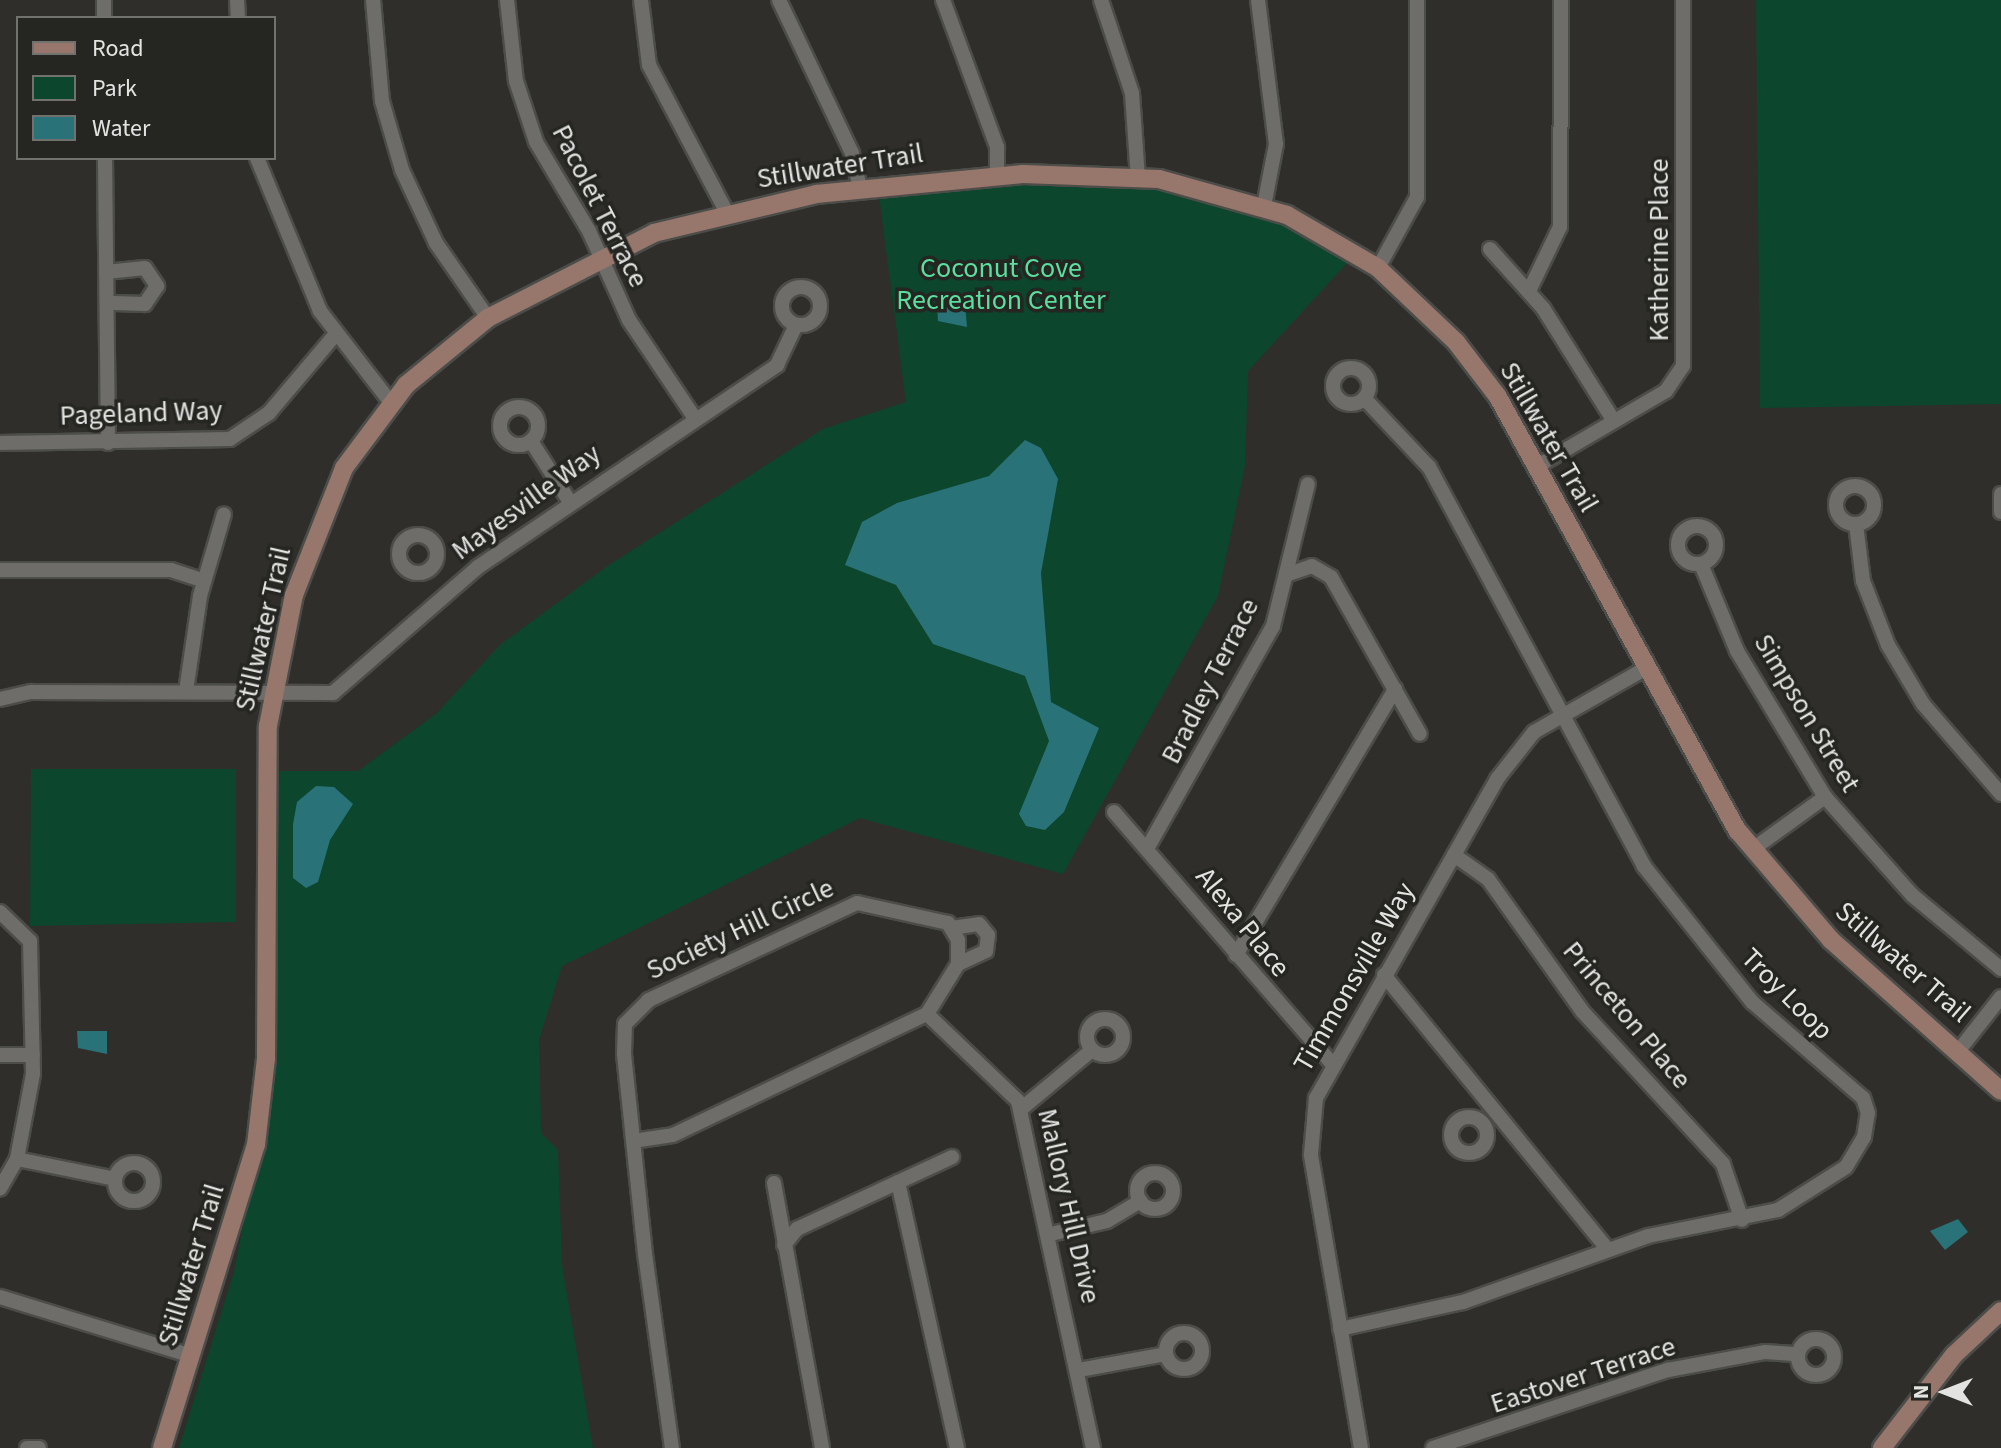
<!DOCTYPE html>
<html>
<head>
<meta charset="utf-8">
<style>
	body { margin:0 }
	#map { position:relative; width:2001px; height:1448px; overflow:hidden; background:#2f2e2b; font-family:"Source Sans 3",sans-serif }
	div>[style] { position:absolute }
	.green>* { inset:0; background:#0c462d }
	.water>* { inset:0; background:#287278 }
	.roads { filter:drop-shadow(2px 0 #4c4c49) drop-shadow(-2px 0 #4c4c49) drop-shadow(0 2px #4c4c49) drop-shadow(0 -2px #4c4c49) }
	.street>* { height:14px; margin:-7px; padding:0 7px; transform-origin:7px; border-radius:7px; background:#6e6d6a }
	.street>.ring { margin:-7px; padding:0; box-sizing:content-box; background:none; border:14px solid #6e6d6a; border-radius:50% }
	.secondary>* { height:18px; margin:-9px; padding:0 9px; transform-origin:9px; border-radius:9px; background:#97776b }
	span { translate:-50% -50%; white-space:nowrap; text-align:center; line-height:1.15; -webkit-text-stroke:7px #252522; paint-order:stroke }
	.street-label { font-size:28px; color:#e3e3e1 }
	.park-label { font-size:28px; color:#5adf9f }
	.legend { position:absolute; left:16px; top:16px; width:260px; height:144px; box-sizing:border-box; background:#252522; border:2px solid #71716e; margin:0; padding:10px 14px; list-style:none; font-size:24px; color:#e3e3e1 }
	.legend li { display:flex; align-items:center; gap:16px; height:40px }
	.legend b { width:40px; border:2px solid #71716e }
	.north { position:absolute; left:1905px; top:1352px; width:80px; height:80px; -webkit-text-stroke:6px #252522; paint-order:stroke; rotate:270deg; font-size:22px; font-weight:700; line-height:32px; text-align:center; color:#e3e3e1 }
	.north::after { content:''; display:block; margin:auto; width:28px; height:36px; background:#e3e3e1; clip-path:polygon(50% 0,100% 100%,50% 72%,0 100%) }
</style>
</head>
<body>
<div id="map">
	<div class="green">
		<div style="clip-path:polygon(1756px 0,2001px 0,2001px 404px,1760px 408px)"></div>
		<div style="clip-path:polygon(1023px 183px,1157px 189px,1205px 199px,1281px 224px,1348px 262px,1248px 371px,1245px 466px,1218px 596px,1063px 874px,860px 818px,562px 966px,539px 1040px,541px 1133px,558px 1150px,562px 1265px,593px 1448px,179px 1448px,234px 1272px,275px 1060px,275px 771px,358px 771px,436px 714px,501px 644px,609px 565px,823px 429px,906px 402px,879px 196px)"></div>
		<div style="clip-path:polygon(31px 769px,236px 769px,236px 922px,30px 926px)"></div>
	</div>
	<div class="water">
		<div style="clip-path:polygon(965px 303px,967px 327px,938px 321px,937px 304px)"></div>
		<div style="clip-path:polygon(1025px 440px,1041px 448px,1058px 479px,1041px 573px,1051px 702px,1099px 728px,1064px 812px,1045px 830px,1026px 826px,1019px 814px,1049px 741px,1025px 676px,933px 644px,896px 585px,845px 565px,862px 522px,897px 503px,989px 476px)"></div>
		<div style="clip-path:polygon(316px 786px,334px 787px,353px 804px,330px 840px,318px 882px,306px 888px,293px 878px,293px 824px,297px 802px)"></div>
		<div style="clip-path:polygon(77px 1031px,107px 1031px,107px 1054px,78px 1048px)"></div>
		<div style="clip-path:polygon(1958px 1219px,1968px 1232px,1945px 1250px,1930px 1231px)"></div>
	</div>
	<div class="roads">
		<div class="street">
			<div style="left:104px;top:0;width:18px;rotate:90deg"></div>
			<div style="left:237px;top:0;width:18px;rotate:87deg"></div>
			<div style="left:373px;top:0;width:101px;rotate:84.9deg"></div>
			<div style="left:382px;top:101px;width:72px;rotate:73.8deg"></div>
			<div style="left:402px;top:170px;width:81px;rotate:65deg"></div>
			<div style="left:436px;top:243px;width:91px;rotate:55.3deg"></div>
			<div style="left:507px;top:0;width:81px;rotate:83.7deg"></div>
			<div style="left:516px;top:81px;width:64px;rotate:71.8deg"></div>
			<div style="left:536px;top:142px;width:104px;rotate:59.2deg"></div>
			<div style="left:589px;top:231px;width:98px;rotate:65.8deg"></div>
			<div style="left:629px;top:320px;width:117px;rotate:56.2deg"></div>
			<div style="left:641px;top:0;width:65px;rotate:83deg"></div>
			<div style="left:649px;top:65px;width:167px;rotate:62.2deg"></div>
			<div style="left:779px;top:0;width:170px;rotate:64.5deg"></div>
			<div style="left:852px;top:153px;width:36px;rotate:77deg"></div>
			<div style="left:943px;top:0;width:157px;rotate:69.8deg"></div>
			<div style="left:997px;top:147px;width:28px;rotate:90deg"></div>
			<div style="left:1101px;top:0;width:98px;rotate:71.6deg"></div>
			<div style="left:1132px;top:93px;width:85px;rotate:86deg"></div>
			<div style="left:1258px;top:0;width:145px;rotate:82.9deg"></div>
			<div style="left:1276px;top:144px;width:63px;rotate:101deg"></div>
			<div style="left:105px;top:158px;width:285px;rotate:89.4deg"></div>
			<div style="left:257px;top:158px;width:165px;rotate:67.6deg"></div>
			<div style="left:320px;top:311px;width:116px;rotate:52.3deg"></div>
			<div style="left:1490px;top:249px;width:79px;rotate:48.1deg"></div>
			<div style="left:1543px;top:308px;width:133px;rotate:57.9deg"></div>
			<div style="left:1378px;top:268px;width:81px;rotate:-61.2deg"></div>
			<div style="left:1417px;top:197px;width:197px;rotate:-90deg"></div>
			<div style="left:106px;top:272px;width:39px;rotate:-6deg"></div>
			<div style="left:145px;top:268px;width:22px;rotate:56deg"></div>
			<div style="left:157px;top:286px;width:22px;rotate:124deg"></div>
			<div style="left:145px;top:304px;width:38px;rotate:-178deg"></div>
			<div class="ring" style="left:782px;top:287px;width:24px;height:24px"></div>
			<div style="left:1529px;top:291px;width:71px;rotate:-64.2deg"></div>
			<div style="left:1560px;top:227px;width:227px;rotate:-89.7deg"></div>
			<div class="ring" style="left:1333px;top:368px;width:22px;height:22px"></div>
			<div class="ring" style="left:500px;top:407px;width:24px;height:24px"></div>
			<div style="left:531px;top:441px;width:72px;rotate:57.4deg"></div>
			<div style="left:0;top:443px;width:230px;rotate:-1deg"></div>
			<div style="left:230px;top:439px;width:47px;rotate:-33.7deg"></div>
			<div style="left:269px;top:413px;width:102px;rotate:-49.8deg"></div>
			<div style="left:1536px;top:467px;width:151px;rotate:-30.3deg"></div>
			<div style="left:1666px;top:391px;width:30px;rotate:-56deg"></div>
			<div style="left:1683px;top:366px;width:366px;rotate:-90deg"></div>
			<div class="ring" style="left:1836px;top:486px;width:24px;height:24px"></div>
			<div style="left:2001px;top:494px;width:18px;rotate:90deg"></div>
			<div style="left:1856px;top:524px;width:57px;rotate:83deg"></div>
			<div style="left:1863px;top:581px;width:69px;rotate:68.7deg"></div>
			<div style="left:1888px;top:645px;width:69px;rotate:59.3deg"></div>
			<div style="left:1923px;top:704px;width:119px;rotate:49.1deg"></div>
			<div class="ring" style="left:1678px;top:526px;width:24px;height:24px"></div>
			<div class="ring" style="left:399px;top:535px;width:24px;height:24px"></div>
			<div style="left:1701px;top:564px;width:94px;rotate:67.5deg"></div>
			<div style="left:1737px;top:651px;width:170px;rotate:58.9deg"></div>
			<div style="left:1825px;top:797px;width:131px;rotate:48.4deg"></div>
			<div style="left:1912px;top:895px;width:116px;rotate:39.7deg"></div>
			<div style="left:0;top:570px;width:171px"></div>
			<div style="left:171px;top:570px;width:35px;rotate:18deg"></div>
			<div style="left:1289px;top:574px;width:24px;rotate:-19deg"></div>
			<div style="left:1312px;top:566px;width:22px;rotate:30deg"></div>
			<div style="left:1331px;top:577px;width:180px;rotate:60.5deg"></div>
			<div style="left:186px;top:691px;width:96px;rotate:-81.6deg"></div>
			<div style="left:200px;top:596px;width:85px;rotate:-73.7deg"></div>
			<div style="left:0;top:699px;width:32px;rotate:-13deg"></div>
			<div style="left:31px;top:692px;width:302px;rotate:0.2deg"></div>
			<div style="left:333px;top:693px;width:192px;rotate:-41deg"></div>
			<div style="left:478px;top:567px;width:361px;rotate:-34deg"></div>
			<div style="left:777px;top:365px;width:44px;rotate:-64.6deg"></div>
			<div style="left:1114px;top:812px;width:333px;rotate:49.1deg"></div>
			<div style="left:1148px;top:847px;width:254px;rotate:-60.5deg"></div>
			<div style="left:1273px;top:626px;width:146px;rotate:-76.2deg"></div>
			<div style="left:1753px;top:849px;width:89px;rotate:-35.8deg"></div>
			<div style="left:1454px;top:855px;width:42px;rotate:35.2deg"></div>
			<div style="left:1488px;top:879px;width:162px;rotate:54.5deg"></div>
			<div style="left:1582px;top:1011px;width:208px;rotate:47.3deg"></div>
			<div style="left:1723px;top:1164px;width:59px;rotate:71.3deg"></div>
			<div style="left:0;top:912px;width:42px;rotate:44deg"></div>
			<div style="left:30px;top:941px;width:133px;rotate:88.7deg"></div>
			<div style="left:33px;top:1074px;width:86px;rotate:100.7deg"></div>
			<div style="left:17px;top:1159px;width:34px;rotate:120deg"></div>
			<div style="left:951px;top:928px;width:28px;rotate:-8deg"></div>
			<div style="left:979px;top:924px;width:14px;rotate:51deg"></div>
			<div style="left:988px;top:935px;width:16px;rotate:97deg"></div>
			<div style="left:986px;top:951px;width:31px;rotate:155deg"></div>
			<div style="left:1236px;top:955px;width:310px;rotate:-59.1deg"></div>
			<div style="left:1384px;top:975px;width:353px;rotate:50.8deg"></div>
			<div style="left:927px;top:1014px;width:126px;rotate:43.7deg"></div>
			<div style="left:1018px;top:1101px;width:355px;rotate:77.8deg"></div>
			<div class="ring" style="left:1087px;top:1019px;width:22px;height:22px"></div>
			<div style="left:1960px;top:1049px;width:66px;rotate:-51.7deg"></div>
			<div style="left:0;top:1055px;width:33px"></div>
			<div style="left:1021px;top:1109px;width:92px;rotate:-39.7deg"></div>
			<div class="ring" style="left:1451px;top:1117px;width:22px;height:22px"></div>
			<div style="left:633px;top:1141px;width:40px;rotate:-8.5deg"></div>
			<div style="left:673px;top:1135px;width:281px;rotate:-25.5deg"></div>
			<div style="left:927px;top:1014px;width:59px;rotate:-58.2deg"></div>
			<div style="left:958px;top:964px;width:24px;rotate:-90deg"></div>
			<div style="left:958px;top:940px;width:20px;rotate:-120deg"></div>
			<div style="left:948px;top:923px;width:93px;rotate:-167.6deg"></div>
			<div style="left:857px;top:903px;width:230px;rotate:155deg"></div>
			<div style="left:649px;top:1000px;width:34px;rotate:135deg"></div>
			<div style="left:625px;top:1024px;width:30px;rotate:92deg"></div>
			<div style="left:624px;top:1054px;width:201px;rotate:84deg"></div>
			<div style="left:645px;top:1254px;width:196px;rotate:82.1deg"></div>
			<div style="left:17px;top:1159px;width:100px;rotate:11.5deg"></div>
			<div class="ring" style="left:115px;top:1163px;width:24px;height:24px"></div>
			<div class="ring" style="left:1137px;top:1173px;width:22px;height:22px"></div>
			<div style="left:898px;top:1182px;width:272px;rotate:77.5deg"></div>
			<div style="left:774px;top:1183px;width:269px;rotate:79.7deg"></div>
			<div style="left:1051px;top:1234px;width:57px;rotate:-13.1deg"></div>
			<div style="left:1107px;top:1221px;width:39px;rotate:-31deg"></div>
			<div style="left:784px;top:1245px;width:21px;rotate:-51deg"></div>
			<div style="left:797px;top:1229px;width:171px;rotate:-24.9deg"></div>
			<div style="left:0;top:1297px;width:201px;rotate:17.1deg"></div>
			<div style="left:1340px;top:1329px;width:126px;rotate:-12.4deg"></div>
			<div style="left:1463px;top:1302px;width:196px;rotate:-19.6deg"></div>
			<div style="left:1648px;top:1236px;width:133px;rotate:-11.3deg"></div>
			<div style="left:1778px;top:1210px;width:80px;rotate:-32.3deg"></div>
			<div style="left:1846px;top:1167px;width:35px;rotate:-59deg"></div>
			<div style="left:1864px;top:1137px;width:24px;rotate:-81deg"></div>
			<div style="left:1868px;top:1113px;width:16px;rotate:-108deg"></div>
			<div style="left:1863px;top:1098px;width:147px;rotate:-139.1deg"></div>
			<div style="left:1752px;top:1002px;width:174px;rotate:-128.5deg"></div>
			<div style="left:1644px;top:866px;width:453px;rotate:-118.3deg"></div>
			<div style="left:1429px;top:467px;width:93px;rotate:-133.3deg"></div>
			<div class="ring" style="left:1166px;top:1333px;width:22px;height:22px"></div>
			<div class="ring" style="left:1798px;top:1339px;width:22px;height:22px"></div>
			<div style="left:1079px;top:1370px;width:88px;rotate:-10.4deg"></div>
			<div style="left:27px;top:1448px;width:12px"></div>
			<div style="left:1361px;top:1448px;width:298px;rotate:-99.7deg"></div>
			<div style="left:1311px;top:1154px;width:56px;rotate:-84.9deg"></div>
			<div style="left:1316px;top:1098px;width:367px;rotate:-60.4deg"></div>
			<div style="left:1497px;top:779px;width:60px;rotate:-51.8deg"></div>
			<div style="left:1534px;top:732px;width:129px;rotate:-29.7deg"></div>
			<div style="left:1433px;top:1448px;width:248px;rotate:-18.4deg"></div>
			<div style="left:1668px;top:1370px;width:99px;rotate:-10.5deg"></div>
			<div style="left:1765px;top:1352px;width:32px;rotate:4deg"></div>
		</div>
		<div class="secondary">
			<div style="left:162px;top:1448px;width:317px;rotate:-72.8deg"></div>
			<div style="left:256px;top:1145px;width:87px;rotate:-83.4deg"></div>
			<div style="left:266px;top:1059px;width:333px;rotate:-89.7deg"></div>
			<div style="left:268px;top:726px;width:134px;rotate:-78.8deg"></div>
			<div style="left:294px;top:595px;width:136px;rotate:-68.5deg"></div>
			<div style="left:344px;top:468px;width:104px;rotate:-53.2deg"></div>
			<div style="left:406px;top:385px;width:106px;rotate:-39.3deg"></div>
			<div style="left:488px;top:318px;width:186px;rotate:-27.1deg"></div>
			<div style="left:654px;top:233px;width:167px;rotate:-13.5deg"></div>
			<div style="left:816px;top:194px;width:208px;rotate:-5.5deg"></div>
			<div style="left:1023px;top:174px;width:136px;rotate:2.1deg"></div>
			<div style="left:1159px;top:179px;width:133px;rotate:15.7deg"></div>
			<div style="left:1287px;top:215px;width:105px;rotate:30.2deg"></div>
			<div style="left:1378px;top:268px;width:108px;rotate:43.5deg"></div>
			<div style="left:1456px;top:342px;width:69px;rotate:52.6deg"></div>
			<div style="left:1498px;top:397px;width:496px;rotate:61.1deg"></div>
			<div style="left:1738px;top:831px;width:143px;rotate:49.5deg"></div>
			<div style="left:1831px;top:940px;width:227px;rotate:41.6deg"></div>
			<div style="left:1882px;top:1448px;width:118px;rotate:-52.3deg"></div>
			<div style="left:1954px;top:1355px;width:64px;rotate:-43.1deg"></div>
		</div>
	</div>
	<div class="street-label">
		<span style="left:840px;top:166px;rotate:-9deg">Stillwater Trail</span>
		<span style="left:600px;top:206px;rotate:63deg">Pacolet Terrace</span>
		<span style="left:1659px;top:250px;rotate:-90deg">Katherine Place</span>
		<span style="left:141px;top:413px;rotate:-2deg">Pageland Way</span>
		<span style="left:1549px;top:437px;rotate:60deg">Stillwater Trail</span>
		<span style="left:526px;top:502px;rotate:-36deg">Mayesville Way</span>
		<span style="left:263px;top:629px;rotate:-77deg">Stillwater Trail</span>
		<span style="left:1210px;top:681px;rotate:-63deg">Bradley Terrace</span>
		<span style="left:1807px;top:713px;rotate:59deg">Simpson Street</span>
		<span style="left:1243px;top:922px;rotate:51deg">Alexa Place</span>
		<span style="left:740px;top:929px;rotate:-25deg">Society Hill Circle</span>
		<span style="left:1903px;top:962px;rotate:41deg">Stillwater Trail</span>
		<span style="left:1354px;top:977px;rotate:-60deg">Timmonsville Way</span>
		<span style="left:1787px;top:994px;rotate:45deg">Troy Loop</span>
		<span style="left:1627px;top:1015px;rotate:50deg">Princeton Place</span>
		<span style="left:1069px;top:1206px;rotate:77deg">Mallory Hill Drive</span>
		<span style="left:191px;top:1265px;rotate:-73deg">Stillwater Trail</span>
		<span style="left:1583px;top:1375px;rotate:-18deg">Eastover Terrace</span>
	</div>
	<div class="park-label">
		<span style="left:1001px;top:284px">Coconut Cove<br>Recreation Center</span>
	</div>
	<ul class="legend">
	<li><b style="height:10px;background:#97776b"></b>Road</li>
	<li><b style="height:22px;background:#0c462d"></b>Park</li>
	<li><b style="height:22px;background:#287278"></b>Water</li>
	</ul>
	<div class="north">N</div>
</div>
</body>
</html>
